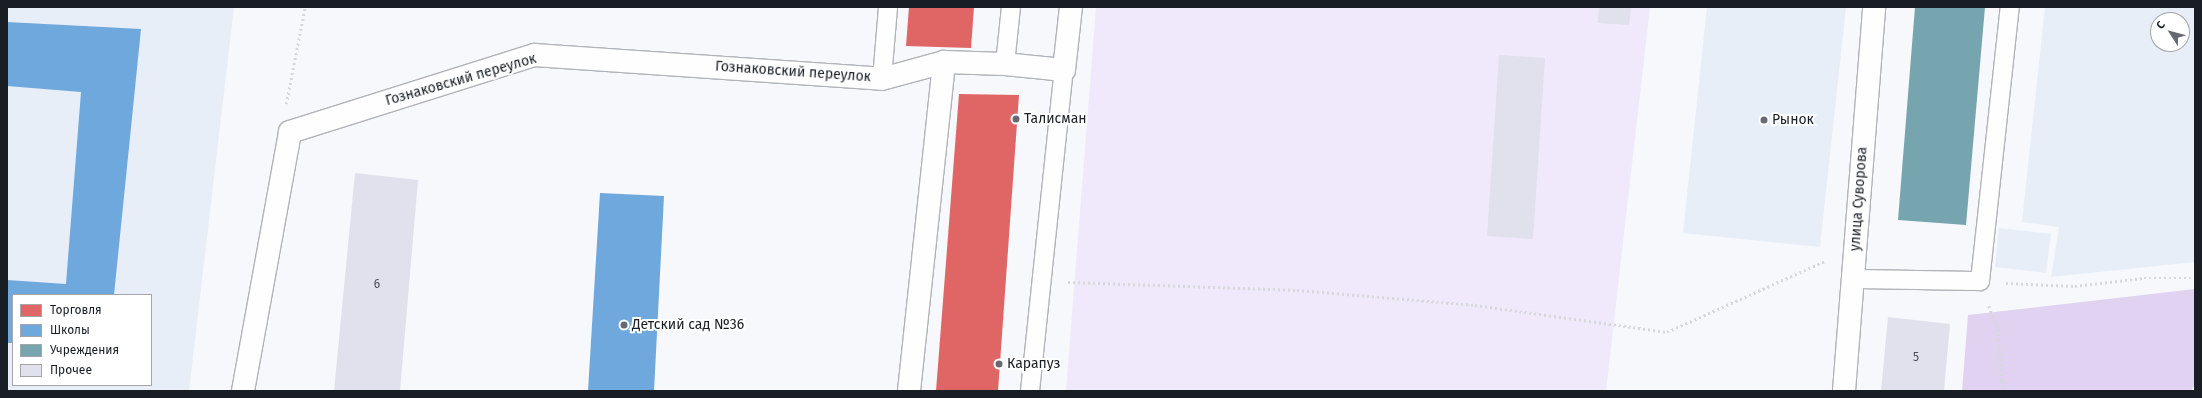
<!DOCTYPE html>
<html>
<head>
<meta charset="utf-8">
<style>
	body { margin:0 }
	#map { position:relative; width:2202px; height:398px; overflow:hidden; background:#f6f8fb; font-family:"Fira Sans",sans-serif }
	div>[style] { position:absolute }
	.built>* { inset:0; background:#e7eef8 }
	.green>* { inset:0; background:#f0e9fb }
	.forest>* { inset:0; background:#e0d2f0 }
	.shops>* { inset:0; background:#e06666 }
	.schools>* { inset:0; background:#6fa8dc }
	.public>* { inset:0; background:#76a5af }
	.building>* { inset:0; background:#e0e1ed }
	.path>* { height:2.5px; margin-top:-1.25px; transform-origin:0; background:repeating-linear-gradient(90deg,#d7d8d9 0 2px,transparent 0 5px) }
	.roads { filter:drop-shadow(1px 0 #b0b3b8) drop-shadow(-1px 0 #b0b3b8) drop-shadow(0 1px #b0b3b8) drop-shadow(0 -1px #b0b3b8) }
	.lane>* { height:18px; margin:-9px; padding:0 9px; transform-origin:9px; border-radius:9px; background:#fefefe }
	.street>* { height:22px; margin:-11px; padding:0 11px; transform-origin:11px; border-radius:11px; background:#fefefe }
	.dots>* { width:11px; height:11px; translate:-50% -50%; box-sizing:border-box; border:2px solid #fff; border-radius:50% }
	span { translate:-50% -50%; white-space:nowrap; text-align:center; line-height:1.15; -webkit-text-stroke:4px #fff; paint-order:stroke }
	.number-label { font-size:12px; color:#4b4f57 }
	.number-label span { -webkit-text-stroke-width:0 }
	.street-label { font-size:14px; color:#191e25 }
	.poi-label { font-size:14px; color:#191e25 }
	.left { translate:0 -50%; text-align:left }
	.frame { position:absolute; inset:0; border:8px solid #191e25; pointer-events:none }
	.legend { position:absolute; left:12px; top:294px; width:140px; height:92px; box-sizing:border-box; background:#fff; border:1px solid #a3a5a8; margin:0; padding:5px 7px; list-style:none; font-size:12px; color:#191e25 }
	.legend li { display:flex; align-items:center; gap:8px; height:20px }
	.legend b { width:20px; border:1px solid #a3a5a8 }
	.north { position:absolute; left:2150px; top:12px; width:40px; height:40px; box-sizing:border-box; background:#fff; border:1px solid #a3a5a8; border-radius:50%; rotate:306deg; font-size:11px; font-weight:700; line-height:16px; text-align:center; color:#191e25 }
	.north::after { content:''; display:block; margin:auto; width:14px; height:18px; background:#666a70; clip-path:polygon(50% 0,100% 100%,50% 72%,0 100%) }
</style>
</head>
<body>
<div id="map">
	<div class="built">
		<div style="clip-path:polygon(evenodd,7px 7px,234px 7px,189px 391px,7px 391px,7px 7px,13px 295px,151px 295px,151px 385px,13px 385px,13px 295px)"></div>
		<div style="clip-path:polygon(1707px 7px,1846px 7px,1820px 247px,1683px 233px)"></div>
		<div style="clip-path:polygon(evenodd,2045px 7px,2195px 7px,2195px 262px,2051px 277px,2059px 227px,2022px 222px,2045px 7px,2158px 20px,2182px 20px,2182px 44px,2158px 44px,2158px 20px)"></div>
		<div style="clip-path:polygon(1999px 228px,2051px 234px,2046px 273px,1995px 267px)"></div>
	</div>
	<div class="green">
		<div style="clip-path:polygon(1096px 7px,1650px 7px,1606px 391px,1066px 391px)"></div>
	</div>
	<div class="forest">
		<div style="clip-path:polygon(2195px 289px,2195px 384px,2191px 391px,1962px 391px,1968px 315px)"></div>
	</div>
	<div class="shops">
		<div style="clip-path:polygon(909px 7px,974px 7px,971px 48px,906px 46px)"></div>
		<div style="clip-path:polygon(959px 94px,1019px 95px,998px 391px,936px 391px)"></div>
	</div>
	<div class="schools">
		<div style="clip-path:polygon(7px 22px,141px 29px,114px 295px,13px 295px,13px 343px,7px 343px,7px 280px,66px 284px,81px 92px,7px 86px)"></div>
		<div style="clip-path:polygon(600px 193px,664px 196px,654px 391px,588px 391px)"></div>
	</div>
	<div class="public">
		<div style="clip-path:polygon(1915px 7px,1985px 7px,1966px 225px,1898px 220px)"></div>
	</div>
	<div class="building">
		<div style="clip-path:polygon(1599px 7px,1631px 7px,1629px 25px,1598px 23px)"></div>
		<div style="clip-path:polygon(1499px 55px,1545px 58px,1533px 239px,1487px 236px)"></div>
		<div style="clip-path:polygon(355px 173px,418px 180px,400px 391px,334px 391px)"></div>
		<div style="clip-path:polygon(1888px 317px,1950px 324px,1944px 391px,1881px 391px)"></div>
	</div>
	<div class="path">
		<div style="left:286px;top:104px;width:99px;rotate:-78.9deg"></div>
		<div style="left:1068px;top:282px;width:229px;rotate:2deg"></div>
		<div style="left:1297px;top:290px;width:179px;rotate:4.8deg"></div>
		<div style="left:1475px;top:305px;width:194px;rotate:8deg"></div>
		<div style="left:1667px;top:332px;width:173px;rotate:-24.2deg"></div>
		<div style="left:2006px;top:283px;width:69px;rotate:2.5deg"></div>
		<div style="left:2075px;top:286px;width:69px;rotate:-6.6deg"></div>
		<div style="left:2144px;top:278px;width:51px"></div>
		<div style="left:1989px;top:306px;width:25px;rotate:69deg"></div>
		<div style="left:1998px;top:329px;width:52px;rotate:85.6deg"></div>
		<div style="left:2002px;top:381px;width:11px;rotate:63deg"></div>
	</div>
	<div class="roads">
		<div class="lane">
			<div style="left:1005px;top:64px;width:57px;rotate:-84deg"></div>
			<div style="left:882px;top:79px;width:72px;rotate:-85.2deg"></div>
			<div style="left:1853px;top:279px;width:127px;rotate:0.9deg"></div>
			<div style="left:1980px;top:281px;width:276px;rotate:-83.8deg"></div>
			<div style="left:1030px;top:391px;width:323px;rotate:-84deg"></div>
		</div>
		<div class="street">
			<div style="left:243px;top:391px;width:263px;rotate:-79.7deg"></div>
			<div style="left:290px;top:132px;width:256px;rotate:-17.5deg"></div>
			<div style="left:534px;top:55px;width:349px;rotate:3.9deg"></div>
			<div style="left:882px;top:79px;width:64px;rotate:-15.3deg"></div>
			<div style="left:944px;top:62px;width:61px;rotate:1.9deg"></div>
			<div style="left:1005px;top:64px;width:59px;rotate:5.8deg"></div>
			<div style="left:1064px;top:70px;width:63px;rotate:-83.7deg"></div>
			<div style="left:909px;top:391px;width:331px;rotate:-83.9deg"></div>
			<div style="left:1844px;top:391px;width:385px;rotate:-85.5deg"></div>
		</div>
	</div>
	<div class="dots">
		<div style="left:1016px;top:119px;background:#666a70"></div>
		<div style="left:1764px;top:120px;background:#666a70"></div>
		<div style="left:624px;top:325px;background:#666a70"></div>
		<div style="left:999px;top:364px;background:#666a70"></div>
	</div>
	<div class="number-label">
		<span style="left:377px;top:285px">6</span>
		<span style="left:1916px;top:358px">5</span>
	</div>
	<div class="street-label">
		<span style="left:793px;top:72px;rotate:4deg">Гознаковский переулок</span>
		<span style="left:461px;top:80px;rotate:-16deg">Гознаковский переулок</span>
		<span style="left:1859px;top:199px;rotate:-86deg">улица Суворова</span>
	</div>
	<div class="poi-label">
		<span class="left" style="left:1024px;top:119px">Талисман</span>
		<span class="left" style="left:1772px;top:120px">Рынок</span>
		<span class="left" style="left:632px;top:325px">Детский сад №36</span>
		<span class="left" style="left:1007px;top:364px">Карапуз</span>
	</div>
	<div class="frame"></div>
	<ul class="legend">
	<li><b style="height:11px;background:#e06666"></b>Торговля</li>
	<li><b style="height:11px;background:#6fa8dc"></b>Школы</li>
	<li><b style="height:11px;background:#76a5af"></b>Учреждения</li>
	<li><b style="height:11px;background:#e0e1ed"></b>Прочее</li>
	</ul>
	<div class="north">С</div>
</div>
</body>
</html>
